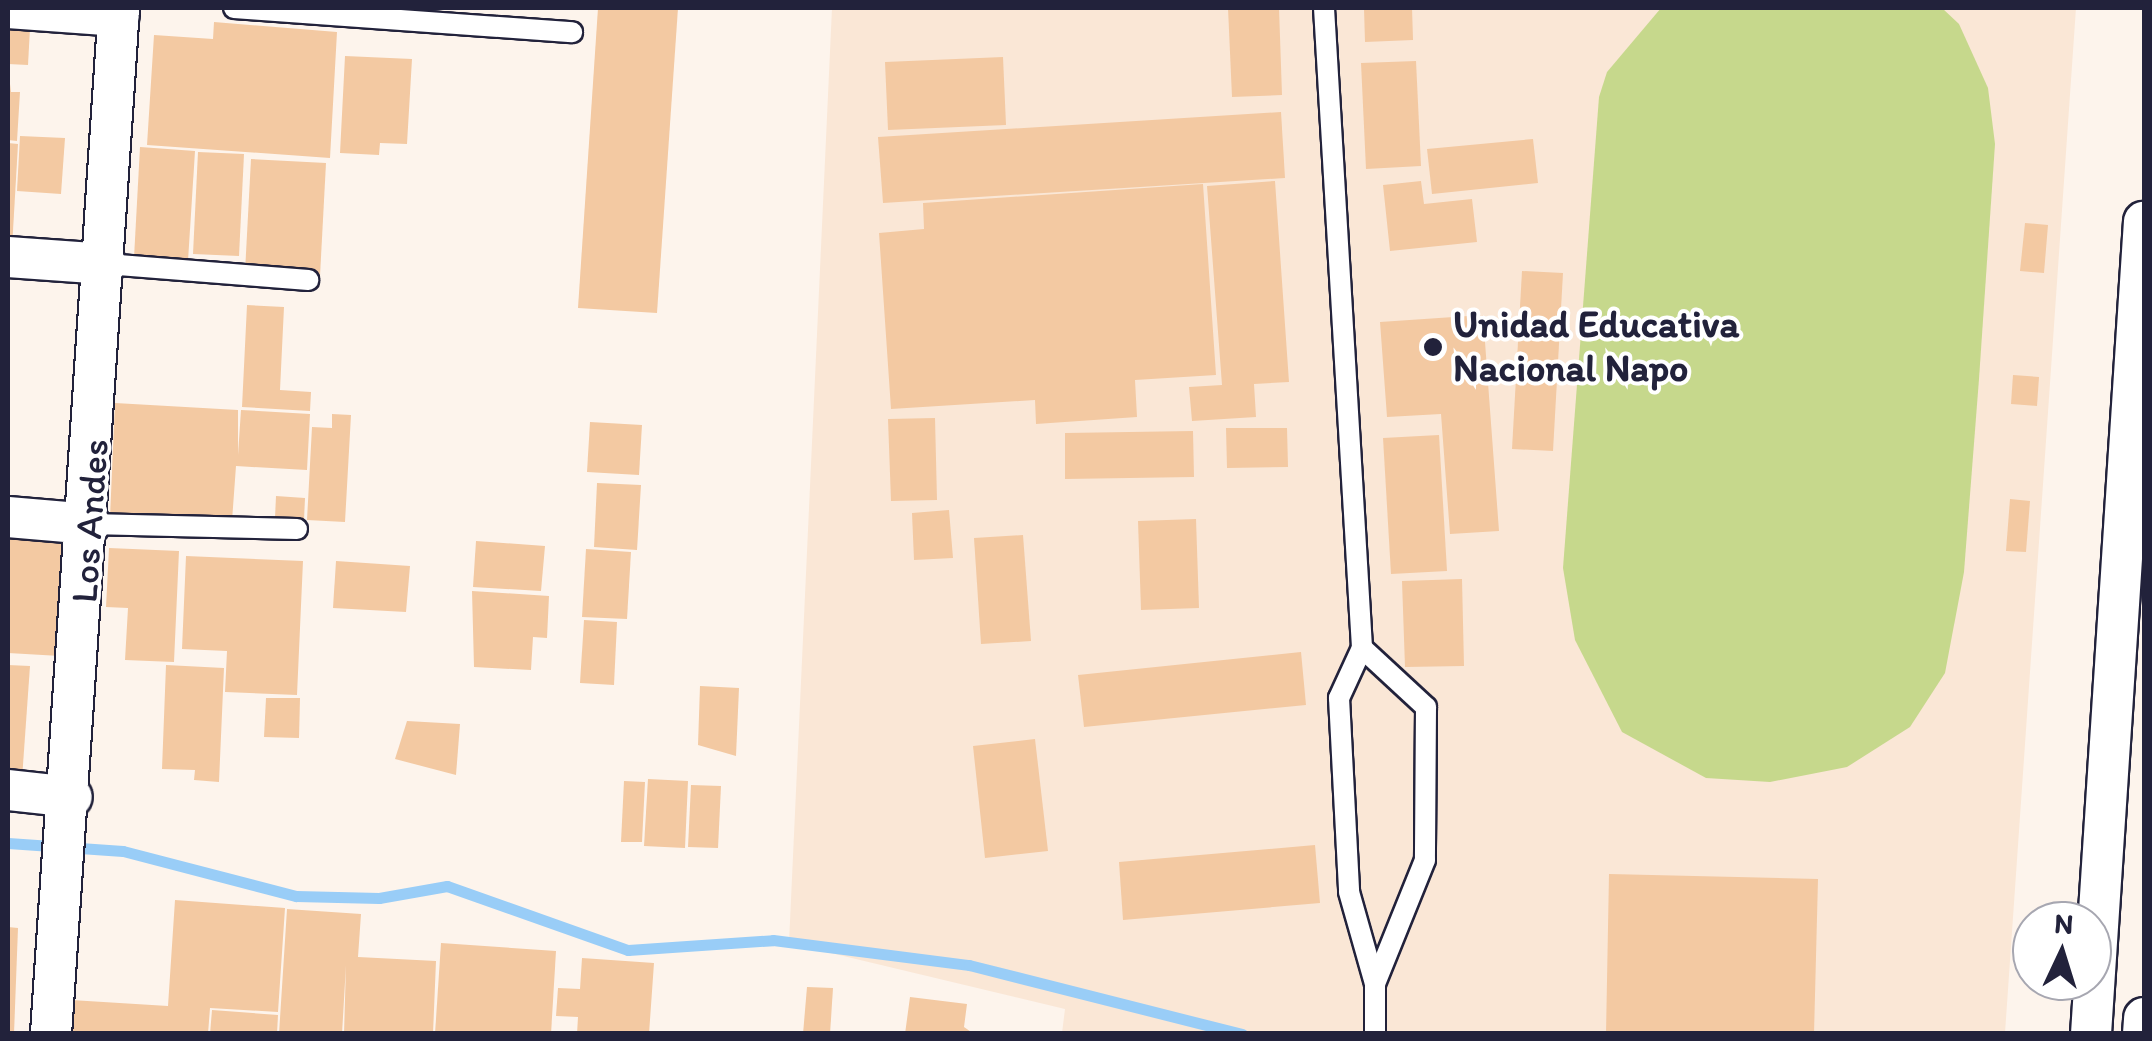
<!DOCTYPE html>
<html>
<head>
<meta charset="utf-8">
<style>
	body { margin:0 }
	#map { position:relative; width:2152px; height:1041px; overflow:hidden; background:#fdf4ec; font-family:Itim,sans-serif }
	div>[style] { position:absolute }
	.built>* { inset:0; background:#fae7d6 }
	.green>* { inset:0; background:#c6d88c }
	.stream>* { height:11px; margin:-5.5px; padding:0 5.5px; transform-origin:5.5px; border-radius:5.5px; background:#99cdf7 }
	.building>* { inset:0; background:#f3c9a2 }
	.roads { filter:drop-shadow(2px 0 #22223b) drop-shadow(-2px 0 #22223b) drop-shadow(0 2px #22223b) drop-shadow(0 -2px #22223b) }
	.lane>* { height:20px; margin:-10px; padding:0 10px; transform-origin:10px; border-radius:10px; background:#fff }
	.street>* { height:40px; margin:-20px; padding:0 20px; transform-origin:20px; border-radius:20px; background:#fff }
	.dots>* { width:28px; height:28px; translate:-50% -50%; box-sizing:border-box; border:5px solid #fff; border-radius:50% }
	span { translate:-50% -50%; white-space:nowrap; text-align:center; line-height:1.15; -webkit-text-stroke:8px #fff; paint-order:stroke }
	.poi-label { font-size:38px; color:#22223b; font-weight:700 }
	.left { translate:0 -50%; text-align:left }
	.street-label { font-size:38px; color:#22223b }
	.frame { position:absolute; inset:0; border:10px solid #22223b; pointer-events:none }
	.north { position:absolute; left:2012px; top:901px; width:100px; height:100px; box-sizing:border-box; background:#fff; border:2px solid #a7a7b1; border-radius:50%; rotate:4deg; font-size:28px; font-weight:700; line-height:40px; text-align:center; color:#22223b }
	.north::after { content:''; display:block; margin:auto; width:35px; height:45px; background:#22223b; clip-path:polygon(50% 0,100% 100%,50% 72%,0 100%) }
</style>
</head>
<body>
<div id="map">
	<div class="built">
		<div style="clip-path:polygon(832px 8px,2076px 8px,2005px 1033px,1062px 1033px,1065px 1009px,789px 943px)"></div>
	</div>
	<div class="green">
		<div style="clip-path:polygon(1661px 8px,1942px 8px,1959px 24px,1988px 88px,1995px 144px,1979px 379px,1964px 572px,1945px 673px,1910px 727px,1847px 767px,1770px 782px,1706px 778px,1622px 732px,1575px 640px,1563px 568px,1599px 97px,1607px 72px)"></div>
	</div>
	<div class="stream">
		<div style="left:8px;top:843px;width:115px;rotate:4deg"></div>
		<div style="left:123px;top:851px;width:179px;rotate:14.6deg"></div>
		<div style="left:296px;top:896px;width:83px;rotate:1.4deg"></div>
		<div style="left:379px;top:898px;width:69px;rotate:-10deg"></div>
		<div style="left:447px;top:886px;width:192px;rotate:19.5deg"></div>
		<div style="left:628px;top:950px;width:145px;rotate:-3.9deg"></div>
		<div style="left:773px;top:940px;width:198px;rotate:7.3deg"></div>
		<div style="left:969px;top:965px;width:282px;rotate:14.2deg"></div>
	</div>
	<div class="building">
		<div style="clip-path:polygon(598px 8px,678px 8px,657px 313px,578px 308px)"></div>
		<div style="clip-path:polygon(1228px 8px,1279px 8px,1282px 95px,1232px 97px)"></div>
		<div style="clip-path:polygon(1364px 8px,1412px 8px,1413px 40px,1365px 42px)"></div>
		<div style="clip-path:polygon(214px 22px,337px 32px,330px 158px,147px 145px,154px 35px,213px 39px)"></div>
		<div style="clip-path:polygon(8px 27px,30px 28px,28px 65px,8px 64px)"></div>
		<div style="clip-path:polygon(345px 56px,412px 59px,407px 144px,380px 143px,379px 155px,340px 153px)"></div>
		<div style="clip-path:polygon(1003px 57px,1006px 125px,888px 130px,885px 62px)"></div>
		<div style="clip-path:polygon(1416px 61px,1421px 166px,1366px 169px,1361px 63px)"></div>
		<div style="clip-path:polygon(8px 68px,11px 92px,20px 92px,17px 141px,8px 140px)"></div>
		<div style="clip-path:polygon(1281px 112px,1285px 178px,883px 203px,878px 137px)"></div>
		<div style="clip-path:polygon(20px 136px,65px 138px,61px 194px,17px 191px)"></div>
		<div style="clip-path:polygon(1533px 139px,1538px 183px,1432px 194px,1427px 149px)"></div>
		<div style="clip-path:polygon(8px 143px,18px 144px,12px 248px,8px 248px)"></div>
		<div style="clip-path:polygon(140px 147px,195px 151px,188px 261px,134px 258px)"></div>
		<div style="clip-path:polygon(198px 152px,244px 154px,239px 256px,193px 254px)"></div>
		<div style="clip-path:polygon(251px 159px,326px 163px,320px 276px,245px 272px)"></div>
		<div style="clip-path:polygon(1275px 181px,1289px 382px,1254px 384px,1256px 417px,1192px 421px,1189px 387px,1222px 385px,1207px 186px)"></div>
		<div style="clip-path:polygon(1421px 181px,1424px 204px,1472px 199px,1477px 242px,1390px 251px,1383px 185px)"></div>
		<div style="clip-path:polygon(1203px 184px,1216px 375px,1135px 380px,1137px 417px,1036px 424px,1035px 400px,891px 409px,879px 233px,924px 229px,923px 203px)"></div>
		<div style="clip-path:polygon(2025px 223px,2048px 225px,2044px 273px,2020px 271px)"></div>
		<div style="clip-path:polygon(1522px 271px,1563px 273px,1553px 451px,1512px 449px)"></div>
		<div style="clip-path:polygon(247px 305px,284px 307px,280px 390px,311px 392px,310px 411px,242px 407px)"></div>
		<div style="clip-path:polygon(1483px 315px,1499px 531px,1450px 534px,1441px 414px,1387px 417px,1380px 322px)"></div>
		<div style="clip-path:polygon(2013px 375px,2039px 377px,2037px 406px,2011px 404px)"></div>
		<div style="clip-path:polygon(115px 403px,238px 410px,238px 455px,241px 410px,310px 414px,307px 470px,236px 466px,232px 521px,110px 517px)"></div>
		<div style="clip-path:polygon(332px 414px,351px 415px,345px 522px,307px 520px,312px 427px,332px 428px)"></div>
		<div style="clip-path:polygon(935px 418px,937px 500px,891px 501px,888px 419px)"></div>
		<div style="clip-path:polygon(590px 422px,642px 425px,639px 475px,587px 472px)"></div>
		<div style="clip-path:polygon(1226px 428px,1287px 428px,1288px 467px,1227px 468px)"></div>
		<div style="clip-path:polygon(1193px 431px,1194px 477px,1065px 479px,1065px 433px)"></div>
		<div style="clip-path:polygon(1439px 435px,1447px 571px,1391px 574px,1383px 438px)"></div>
		<div style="clip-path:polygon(597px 483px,641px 485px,637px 550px,594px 547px)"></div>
		<div style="clip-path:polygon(276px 496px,305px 498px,304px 520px,275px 518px)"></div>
		<div style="clip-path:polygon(2010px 499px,2030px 501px,2026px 552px,2006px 551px)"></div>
		<div style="clip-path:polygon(949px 510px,953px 558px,914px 560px,912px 513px)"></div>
		<div style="clip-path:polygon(1196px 519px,1199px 608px,1141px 610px,1138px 521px)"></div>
		<div style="clip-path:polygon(8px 524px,68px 528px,60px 656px,8px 653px)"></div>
		<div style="clip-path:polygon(1023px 535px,1031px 641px,981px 644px,974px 538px)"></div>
		<div style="clip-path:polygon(476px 541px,545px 546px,541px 591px,473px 587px)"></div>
		<div style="clip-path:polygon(109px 548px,179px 551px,174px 662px,125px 660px,128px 608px,106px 607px)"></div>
		<div style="clip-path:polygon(586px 549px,631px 552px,627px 619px,582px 617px)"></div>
		<div style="clip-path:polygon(186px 556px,303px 561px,297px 695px,225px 692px,227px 651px,182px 649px)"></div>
		<div style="clip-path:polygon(336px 561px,410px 566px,406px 612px,333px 608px)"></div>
		<div style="clip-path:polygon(1462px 579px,1464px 666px,1405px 667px,1402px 581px)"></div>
		<div style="clip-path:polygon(472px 591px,549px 596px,547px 638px,533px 637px,531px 670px,474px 667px)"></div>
		<div style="clip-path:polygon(584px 620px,617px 622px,614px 685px,580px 683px)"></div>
		<div style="clip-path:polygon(1301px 652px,1306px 705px,1084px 727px,1078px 675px)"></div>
		<div style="clip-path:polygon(8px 665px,30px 666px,22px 779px,8px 778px)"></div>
		<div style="clip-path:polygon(166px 665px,224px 668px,219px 782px,194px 780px,195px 770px,162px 769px)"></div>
		<div style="clip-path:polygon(700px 686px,739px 688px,736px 756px,698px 745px)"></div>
		<div style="clip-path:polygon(266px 698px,300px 698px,299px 738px,264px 737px)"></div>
		<div style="clip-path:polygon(407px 721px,460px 724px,456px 775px,395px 759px)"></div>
		<div style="clip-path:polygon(1035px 739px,1048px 851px,985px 858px,973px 746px)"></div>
		<div style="clip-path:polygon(648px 779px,688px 781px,685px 848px,644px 846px)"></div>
		<div style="clip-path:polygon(624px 781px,645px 782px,642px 842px,621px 842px)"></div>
		<div style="clip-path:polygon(691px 785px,721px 786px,718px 848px,688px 847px)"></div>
		<div style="clip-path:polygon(1315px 845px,1320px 903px,1123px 920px,1119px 862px)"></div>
		<div style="clip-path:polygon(1609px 874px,1818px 879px,1814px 1034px,1606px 1034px)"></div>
		<div style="clip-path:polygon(175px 900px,285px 908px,278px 1012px,210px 1008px,208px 1034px,68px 1034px,71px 1000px,168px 1006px)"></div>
		<div style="clip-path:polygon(287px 909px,361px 914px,358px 957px,436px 961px,433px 1034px,344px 1034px,346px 965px,342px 1034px,279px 1034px)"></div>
		<div style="clip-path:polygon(8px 927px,18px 928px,14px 1034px,8px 1034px)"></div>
		<div style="clip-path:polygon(441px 943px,556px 951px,551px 1034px,435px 1034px)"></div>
		<div style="clip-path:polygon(582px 958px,654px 963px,649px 1034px,577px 1034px,578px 1017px,556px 1016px,558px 988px,580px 989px)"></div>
		<div style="clip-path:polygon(807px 987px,833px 988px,830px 1034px,803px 1034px)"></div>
		<div style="clip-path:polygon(910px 997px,967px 1004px,964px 1027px,974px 1034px,905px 1034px)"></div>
		<div style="clip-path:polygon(212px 1010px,278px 1015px,277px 1034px,210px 1034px)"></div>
	</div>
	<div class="roads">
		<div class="lane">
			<div style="left:234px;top:8px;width:339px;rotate:4.1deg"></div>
			<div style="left:1324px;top:8px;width:641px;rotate:86.6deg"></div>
			<div style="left:1362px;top:648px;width:55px;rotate:114.7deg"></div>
			<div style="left:1339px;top:698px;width:194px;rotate:87deg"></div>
			<div style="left:1349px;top:892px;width:96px;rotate:74.2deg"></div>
			<div style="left:1375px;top:984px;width:50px;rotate:90deg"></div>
			<div style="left:106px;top:264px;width:203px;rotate:4.5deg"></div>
			<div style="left:90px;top:524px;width:207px;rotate:1.4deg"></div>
			<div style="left:1362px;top:648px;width:87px;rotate:42.7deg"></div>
			<div style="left:1426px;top:707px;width:153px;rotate:90.4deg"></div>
			<div style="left:1425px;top:860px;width:134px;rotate:112deg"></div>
		</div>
		<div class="street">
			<div style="left:8px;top:8px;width:111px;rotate:4.1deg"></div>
			<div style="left:8px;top:257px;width:98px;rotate:4.1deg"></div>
			<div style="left:8px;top:517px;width:82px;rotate:4.9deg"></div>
			<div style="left:8px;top:790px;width:64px;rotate:6.2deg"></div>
			<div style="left:51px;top:1034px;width:1028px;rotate:-86.21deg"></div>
			<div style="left:2091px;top:1034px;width:814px;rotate:-86.27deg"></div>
			<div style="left:2143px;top:1034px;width:16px;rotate:-86deg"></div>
		</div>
	</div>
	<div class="dots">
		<div style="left:1433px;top:347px;background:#22223b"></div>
	</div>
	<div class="poi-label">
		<span class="left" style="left:1453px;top:347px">Unidad Educativa<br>Nacional Napo</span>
	</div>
	<div class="street-label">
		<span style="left:90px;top:521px;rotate:-86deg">Los Andes</span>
	</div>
	<div class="frame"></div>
	<div class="north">N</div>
</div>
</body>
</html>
